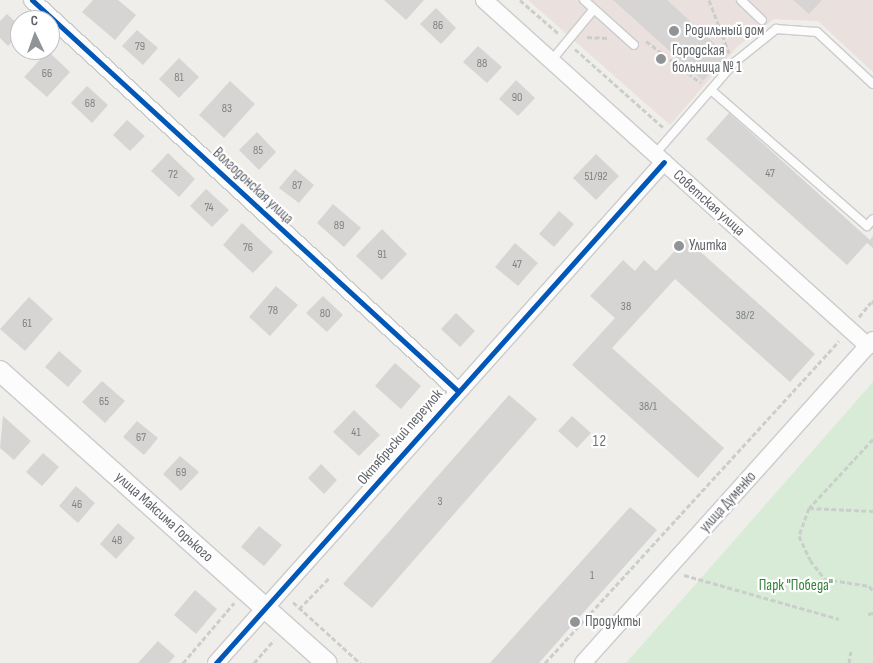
<!DOCTYPE html>
<html>
<head>
<meta charset="utf-8">
<style>
	body { margin:0 }
	#map { position:relative; width:873px; height:663px; overflow:hidden; background:#efeeea; font-family:"Sofia Sans Condensed",sans-serif }
	div>[style] { position:absolute }
	.medical>* { inset:0; background:#eae0de }
	.green>* { inset:0; background:#d8ebd6 }
	.building>* { inset:0; background:#d6d5d3 }
	.path>* { height:3px; margin-top:-1.5px; transform-origin:0; background:repeating-linear-gradient(90deg,#cacfcc 0 5px,transparent 0 7.5px) }
	.roads { filter:drop-shadow(1px 0 #cbcccc) drop-shadow(-1px 0 #cbcccc) drop-shadow(0 1px #cbcccc) drop-shadow(0 -1px #cbcccc) }
	.service>* { height:8px; margin:-4px; padding:0 4px; transform-origin:4px; border-radius:4px; background:#fdfcfc }
	.minor>* { height:16px; margin:-8px; padding:0 8px; transform-origin:8px; border-radius:8px; background:#fdfcfc }
	.tertiary>* { height:20px; margin:-10px; padding:0 10px; transform-origin:10px; border-radius:10px; background:#fdfcfc }
	.cycleway>* { height:5px; margin:-2.5px; padding:0 2.5px; transform-origin:2.5px; border-radius:2.5px; background:#0057b8 }
	.dots>* { width:14px; height:14px; translate:-50% -50%; box-sizing:border-box; border:2px solid #fff; border-radius:50% }
	span { translate:-50% -50%; white-space:nowrap; text-align:center; line-height:1.15; -webkit-text-stroke:4.5px #fff; paint-order:stroke }
	.number-label { font-size:12px; color:#7e8184 }
	.number-label span { -webkit-text-stroke-width:0 }
	.poi-label { font-size:15px; color:#5f6368 }
	.left { translate:0 -50%; text-align:left }
	.street-label { font-size:15px; color:#5f6368 }
	.park-label { font-size:15px; color:#348238 }
	.neighbourhood-label { font-size:16px; color:#70757a; letter-spacing:1px }
	.north { position:absolute; left:10px; top:10px; width:50px; height:50px; box-sizing:border-box; background:#fff; border:1px solid #bfc1c3; border-radius:50%; rotate:357deg; font-size:14px; font-weight:700; line-height:20px; text-align:center; color:#5f6368 }
	.north::after { content:''; display:block; margin:auto; width:18px; height:22px; background:#919496; clip-path:polygon(50% 0,100% 100%,50% 72%,0 100%) }
</style>
</head>
<body>
<div id="map">
	<div class="medical">
		<div style="clip-path:polygon(528px 0,873px 0,873px 72px,818px 21px,774px 19px,738px 46px,670px 125px)"></div>
	</div>
	<div class="green">
		<div style="clip-path:polygon(873px 382px,873px 663px,626px 663px,702px 577px)"></div>
	</div>
	<div class="building">
		<div style="clip-path:polygon(93px 0,118px 0,136px 15px,115px 40px,82px 12px)"></div>
		<div style="clip-path:polygon(384px 0,424px 0,406px 20px)"></div>
		<div style="clip-path:polygon(613px 0,667px 0,727px 55px,703px 81px)"></div>
		<div style="clip-path:polygon(793px 0,822px 0,809px 14px)"></div>
		<div style="clip-path:polygon(436px 8px,456px 28px,441px 44px,420px 24px)"></div>
		<div style="clip-path:polygon(7px 14px,20px 26px,20px 33px,8px 46px,0 38px,0 21px)"></div>
		<div style="clip-path:polygon(137px 30px,158px 48px,143px 65px,122px 46px)"></div>
		<div style="clip-path:polygon(478px 46px,502px 67px,487px 83px,463px 62px)"></div>
		<div style="clip-path:polygon(48px 51px,70px 72px,47px 97px,24px 77px)"></div>
		<div style="clip-path:polygon(179px 58px,199px 77px,179px 98px,159px 79px)"></div>
		<div style="clip-path:polygon(516px 80px,535px 98px,518px 116px,499px 99px)"></div>
		<div style="clip-path:polygon(230px 81px,255px 104px,224px 138px,199px 115px)"></div>
		<div style="clip-path:polygon(87px 86px,108px 105px,92px 123px,71px 103px)"></div>
		<div style="clip-path:polygon(729px 113px,870px 240px,873px 236px,873px 248px,867px 243px,847px 265px,706px 139px)"></div>
		<div style="clip-path:polygon(127px 120px,145px 136px,130px 151px,113px 135px)"></div>
		<div style="clip-path:polygon(257px 132px,276px 152px,259px 170px,239px 150px)"></div>
		<div style="clip-path:polygon(168px 153px,195px 179px,179px 197px,151px 171px)"></div>
		<div style="clip-path:polygon(596px 154px,619px 176px,596px 200px,573px 178px)"></div>
		<div style="clip-path:polygon(295px 169px,314px 185px,299px 203px,279px 188px)"></div>
		<div style="clip-path:polygon(206px 189px,229px 210px,212px 227px,190px 206px)"></div>
		<div style="clip-path:polygon(333px 204px,361px 228px,344px 247px,317px 223px)"></div>
		<div style="clip-path:polygon(559px 211px,574px 224px,554px 247px,539px 234px)"></div>
		<div style="clip-path:polygon(242px 223px,273px 252px,253px 273px,223px 245px)"></div>
		<div style="clip-path:polygon(382px 229px,407px 254px,382px 280px,356px 256px)"></div>
		<div style="clip-path:polygon(686px 239px,815px 354px,790px 382px,675px 279px,612px 348px,724px 448px,698px 478px,572px 365px,615px 318px,590px 296px,623px 260px,635px 271px,644px 260px,656px 271px)"></div>
		<div style="clip-path:polygon(515px 243px,538px 263px,518px 286px,495px 267px)"></div>
		<div style="clip-path:polygon(276px 286px,298px 305px,270px 336px,249px 317px)"></div>
		<div style="clip-path:polygon(323px 296px,343px 315px,327px 332px,306px 313px)"></div>
		<div style="clip-path:polygon(29px 297px,53px 319px,25px 351px,0 329px)"></div>
		<div style="clip-path:polygon(456px 313px,475px 331px,460px 347px,441px 329px)"></div>
		<div style="clip-path:polygon(59px 351px,82px 371px,68px 387px,45px 367px)"></div>
		<div style="clip-path:polygon(395px 363px,421px 386px,401px 409px,375px 386px)"></div>
		<div style="clip-path:polygon(102px 381px,125px 401px,105px 423px,82px 402px)"></div>
		<div style="clip-path:polygon(509px 395px,537px 419px,372px 608px,343px 584px)"></div>
		<div style="clip-path:polygon(354px 410px,380px 435px,359px 456px,333px 432px)"></div>
		<div style="clip-path:polygon(3px 416px,31px 441px,14px 460px,0 448px)"></div>
		<div style="clip-path:polygon(572px 416px,591px 433px,577px 448px,558px 431px)"></div>
		<div style="clip-path:polygon(137px 421px,158px 438px,144px 455px,123px 437px)"></div>
		<div style="clip-path:polygon(43px 453px,59px 467px,42px 486px,26px 472px)"></div>
		<div style="clip-path:polygon(180px 456px,199px 472px,181px 491px,163px 474px)"></div>
		<div style="clip-path:polygon(321px 464px,337px 480px,324px 494px,308px 478px)"></div>
		<div style="clip-path:polygon(76px 486px,95px 503px,78px 523px,59px 506px)"></div>
		<div style="clip-path:polygon(630px 507px,657px 530px,575px 622px,539px 663px,490px 663px)"></div>
		<div style="clip-path:polygon(118px 523px,135px 538px,116px 559px,100px 544px)"></div>
		<div style="clip-path:polygon(259px 526px,282px 545px,264px 566px,241px 547px)"></div>
		<div style="clip-path:polygon(195px 590px,217px 609px,196px 634px,174px 615px)"></div>
		<div style="clip-path:polygon(158px 641px,175px 656px,169px 663px,138px 663px)"></div>
	</div>
	<div class="path">
		<div style="left:520px;top:0;width:52px;rotate:41.1deg"></div>
		<div style="left:709px;top:0;width:57px;rotate:69.3deg"></div>
		<div style="left:587px;top:37px;width:21px;rotate:3deg"></div>
		<div style="left:646px;top:41px;width:69px;rotate:37.4deg"></div>
		<div style="left:575px;top:49px;width:119px;rotate:41.6deg"></div>
		<div style="left:873px;top:300px;width:4px;rotate:90deg"></div>
		<div style="left:859px;top:317px;width:19px;rotate:-51deg"></div>
		<div style="left:873px;top:439px;width:94px;rotate:132.8deg"></div>
		<div style="left:809px;top:508px;width:64px;rotate:2.7deg"></div>
		<div style="left:809px;top:508px;width:30px;rotate:110deg"></div>
		<div style="left:799px;top:536px;width:26px;rotate:65deg"></div>
		<div style="left:810px;top:560px;width:24px;rotate:52deg"></div>
		<div style="left:825px;top:579px;width:45px;rotate:9deg"></div>
		<div style="left:869px;top:586px;width:6px;rotate:51deg"></div>
		<div style="left:684px;top:575px;width:161px;rotate:15.8deg"></div>
		<div style="left:293px;top:602px;width:91px;rotate:42.3deg"></div>
		<div style="left:299px;top:609px;width:45px;rotate:-45.9deg"></div>
		<div style="left:868px;top:614px;width:5px;rotate:-11deg"></div>
		<div style="left:183px;top:663px;width:79px;rotate:-49.6deg"></div>
		<div style="left:254px;top:663px;width:30px;rotate:-49deg"></div>
		<div style="left:545px;top:663px;width:436px;rotate:-47.6deg"></div>
		<div style="left:849px;top:663px;width:12px;rotate:-81deg"></div>
	</div>
	<div class="roads">
		<div class="service">
			<div style="left:584px;top:0;width:67px;rotate:42deg"></div>
			<div style="left:741px;top:0;width:29px;rotate:44deg"></div>
			<div style="left:551px;top:61px;width:67px;rotate:-50.4deg"></div>
			<div style="left:711px;top:90px;width:207px;rotate:41.1deg"></div>
			<div style="left:867px;top:226px;width:9px;rotate:-49deg"></div>
			<div style="left:655px;top:154px;width:122px;rotate:-49deg"></div>
			<div style="left:735px;top:62px;width:53px;rotate:-38.8deg"></div>
			<div style="left:776px;top:29px;width:41px;rotate:4.2deg"></div>
			<div style="left:817px;top:32px;width:76px;rotate:42.9deg"></div>
		</div>
		<div class="minor">
			<div style="left:32px;top:0;width:578px;rotate:42.55deg"></div>
			<div style="left:484px;top:0;width:517px;rotate:42.02deg"></div>
			<div style="left:216px;top:663px;width:672px;rotate:-48.2deg"></div>
			<div style="left:583px;top:663px;width:434px;rotate:-48.1deg"></div>
		</div>
		<div class="tertiary">
			<div style="left:0;top:371px;width:438px;rotate:41.8deg"></div>
		</div>
	</div>
	<div class="cycleway">
		<div style="left:32px;top:0;width:578px;rotate:42.55deg"></div>
		<div style="left:216px;top:663px;width:672px;rotate:-48.2deg"></div>
	</div>
	<div class="dots">
		<div style="left:674px;top:31px;background:#919496"></div>
		<div style="left:661px;top:59px;background:#919496"></div>
		<div style="left:679px;top:246px;background:#919496"></div>
		<div style="left:575px;top:622px;background:#919496"></div>
	</div>
	<div class="number-label">
		<span style="left:438px;top:26px">86</span>
		<span style="left:140px;top:47px">79</span>
		<span style="left:482px;top:64px">88</span>
		<span style="left:47px;top:74px">66</span>
		<span style="left:179px;top:78px">81</span>
		<span style="left:517px;top:98px">90</span>
		<span style="left:90px;top:104px">68</span>
		<span style="left:227px;top:109px">83</span>
		<span style="left:258px;top:151px">85</span>
		<span style="left:770px;top:174px">47</span>
		<span style="left:173px;top:175px">72</span>
		<span style="left:596px;top:177px">51/92</span>
		<span style="left:297px;top:186px">87</span>
		<span style="left:209px;top:208px">74</span>
		<span style="left:339px;top:226px">89</span>
		<span style="left:248px;top:248px">76</span>
		<span style="left:382px;top:255px">91</span>
		<span style="left:517px;top:265px">47</span>
		<span style="left:626px;top:307px">38</span>
		<span style="left:273px;top:311px">78</span>
		<span style="left:325px;top:314px">80</span>
		<span style="left:745px;top:316px">38/2</span>
		<span style="left:27px;top:324px">61</span>
		<span style="left:104px;top:402px">65</span>
		<span style="left:648px;top:407px">38/1</span>
		<span style="left:356px;top:433px">41</span>
		<span style="left:141px;top:438px">67</span>
		<span style="left:181px;top:473px">69</span>
		<span style="left:440px;top:502px">3</span>
		<span style="left:77px;top:505px">46</span>
		<span style="left:117px;top:541px">48</span>
		<span style="left:592px;top:576px">1</span>
	</div>
	<div class="poi-label">
		<span class="left" style="left:685px;top:31px">Родильный дом</span>
		<span class="left" style="left:672px;top:59px">Городская<br>больница № 1</span>
		<span class="left" style="left:689px;top:246px">Улитка</span>
		<span class="left" style="left:585px;top:622px">Продукты</span>
	</div>
	<div class="street-label">
		<span style="left:253px;top:186px;rotate:43deg">Волгодонская улица</span>
		<span style="left:709px;top:203px;rotate:42deg">Советская улица</span>
		<span style="left:400px;top:437px;rotate:-49deg">Октябрьский переулок</span>
		<span style="left:728px;top:502px;rotate:-48deg">улица Думенко</span>
		<span style="left:164px;top:517px;rotate:42deg">улица Максима Горького</span>
	</div>
	<div class="park-label">
		<span style="left:796px;top:586px">Парк "Победа"</span>
	</div>
	<div class="neighbourhood-label">
		<span style="left:600px;top:442px">12</span>
	</div>
	<div class="north">С</div>
</div>
</body>
</html>
